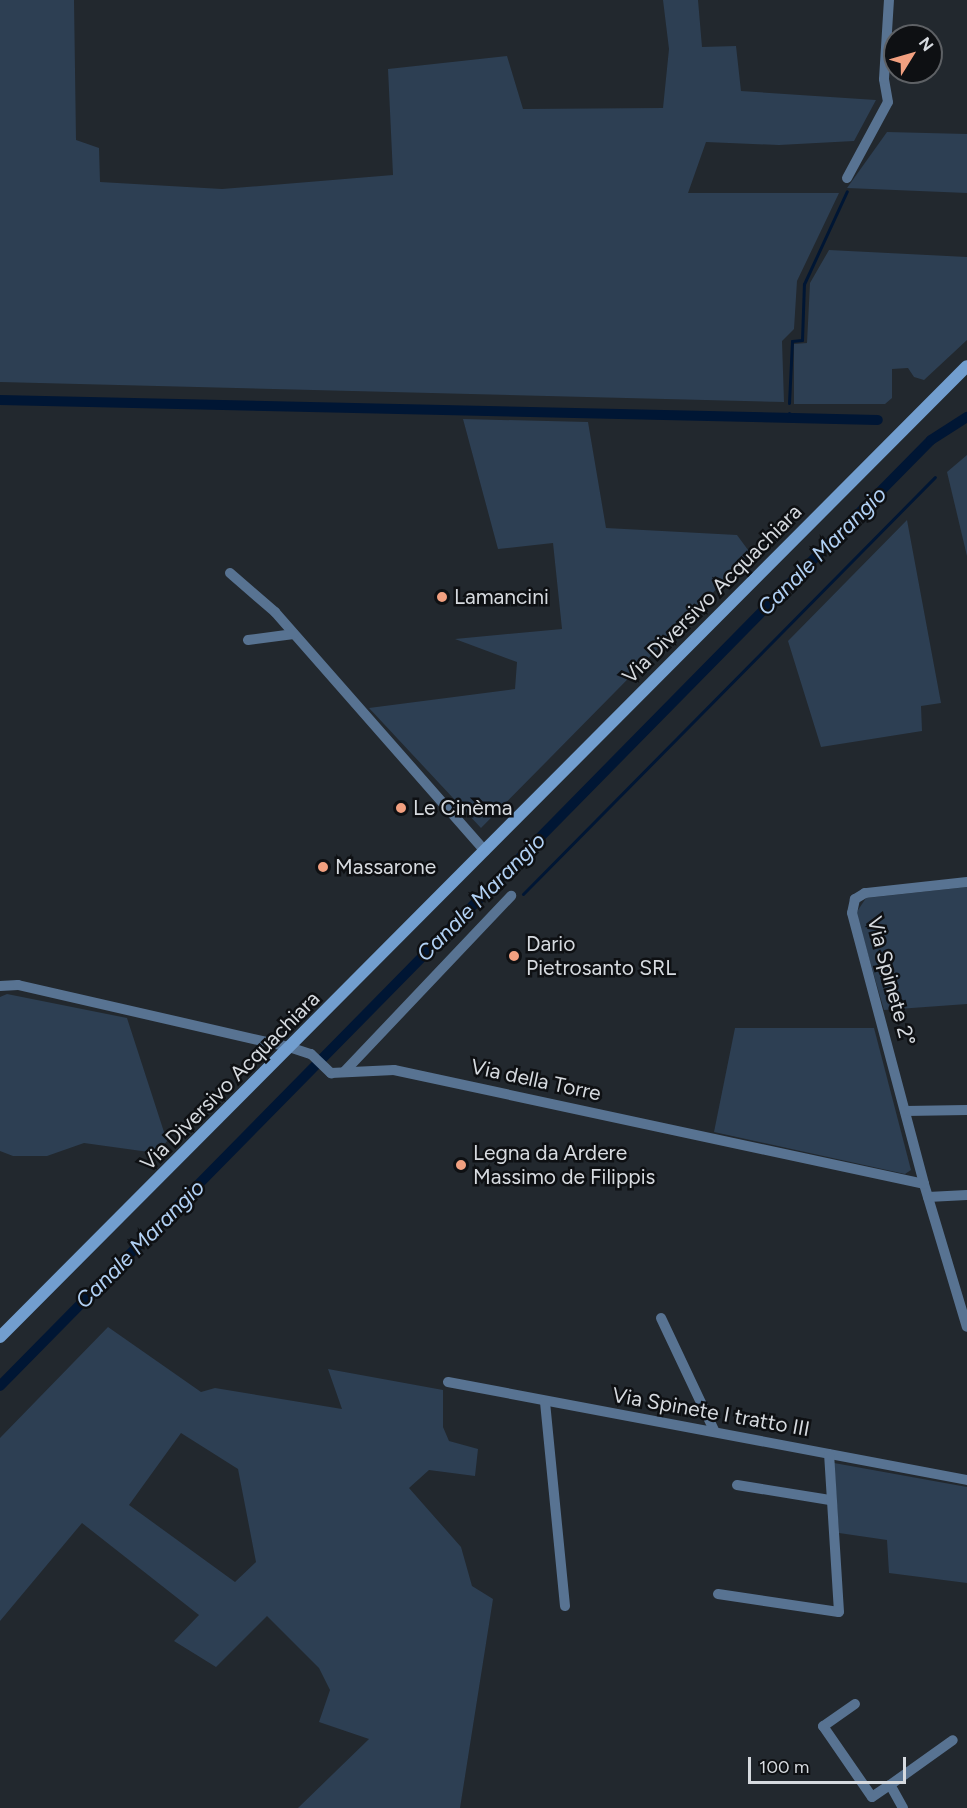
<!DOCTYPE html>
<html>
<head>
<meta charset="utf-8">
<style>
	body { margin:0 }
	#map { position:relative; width:967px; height:1808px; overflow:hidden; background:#22282e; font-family:Figtree,sans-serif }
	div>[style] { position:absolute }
	.green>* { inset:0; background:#2d3f53 }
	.stream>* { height:3px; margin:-1.5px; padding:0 1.5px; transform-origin:1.5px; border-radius:1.5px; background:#001634 }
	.canal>* { height:10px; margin:-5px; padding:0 5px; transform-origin:5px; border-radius:5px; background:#001634 }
	.minor>* { height:10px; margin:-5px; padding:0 5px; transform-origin:5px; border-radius:5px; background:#587392 }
	.secondary>* { height:12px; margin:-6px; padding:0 6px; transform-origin:6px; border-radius:6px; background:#729ecf }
	.dots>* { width:16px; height:16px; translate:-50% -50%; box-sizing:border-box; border:3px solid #0e1013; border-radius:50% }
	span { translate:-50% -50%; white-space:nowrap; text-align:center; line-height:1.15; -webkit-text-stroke:5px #0e1013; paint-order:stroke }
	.street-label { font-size:21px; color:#d6dadf }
	.poi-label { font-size:21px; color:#d6dadf }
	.left { translate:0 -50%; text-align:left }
	.water-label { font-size:22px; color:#b2d1f4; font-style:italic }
	.north { position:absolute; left:883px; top:24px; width:60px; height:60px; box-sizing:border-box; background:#0e1013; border:2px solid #5e6165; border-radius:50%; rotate:53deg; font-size:16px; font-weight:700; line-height:24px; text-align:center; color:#d6dadf }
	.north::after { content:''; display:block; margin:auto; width:21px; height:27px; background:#f2a080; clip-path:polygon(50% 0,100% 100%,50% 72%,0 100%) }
	.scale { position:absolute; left:748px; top:1757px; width:158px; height:27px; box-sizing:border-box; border:3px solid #d6dadf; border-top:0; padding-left:8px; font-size:18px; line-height:21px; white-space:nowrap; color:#d6dadf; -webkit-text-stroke:4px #0e1013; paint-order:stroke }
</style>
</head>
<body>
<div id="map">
	<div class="green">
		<div style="clip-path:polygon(0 0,74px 0,76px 140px,99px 148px,100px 182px,222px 189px,393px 175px,388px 69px,507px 56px,523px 109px,663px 108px,669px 49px,663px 0,698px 0,702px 47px,736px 46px,741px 91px,876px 100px,854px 141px,779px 145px,706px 142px,688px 193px,839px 193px,797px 281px,794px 329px,782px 341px,784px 402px,0 382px)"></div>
		<div style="clip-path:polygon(887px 132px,967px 134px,967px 193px,847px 188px)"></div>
		<div style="clip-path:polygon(829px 250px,967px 257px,967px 340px,924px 380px,914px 377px,908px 368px,892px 369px,892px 398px,885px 404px,794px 404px,794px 344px,807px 343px,810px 283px)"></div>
		<div style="clip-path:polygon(463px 419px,588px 422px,606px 528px,737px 535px,751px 554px,481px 828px,369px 708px,515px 689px,517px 662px,455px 639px,562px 629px,553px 543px,498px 549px)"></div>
		<div style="clip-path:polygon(967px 455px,967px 556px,947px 472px)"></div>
		<div style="clip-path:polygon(907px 520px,941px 703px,921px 706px,922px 731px,821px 747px,788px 641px)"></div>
		<div style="clip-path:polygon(967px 887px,967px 1004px,884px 1010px,856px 913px,866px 898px)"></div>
		<div style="clip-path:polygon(7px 994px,127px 1018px,164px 1132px,172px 1135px,155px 1156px,149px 1152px,84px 1143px,47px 1156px,13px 1156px,0 1151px,0 997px)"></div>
		<div style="clip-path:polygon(735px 1028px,874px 1028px,911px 1170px,905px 1174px,714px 1132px)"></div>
		<div style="clip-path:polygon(evenodd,108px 1327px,201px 1392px,215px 1388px,342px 1409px,328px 1369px,443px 1390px,443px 1427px,449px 1441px,478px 1449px,475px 1476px,429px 1470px,409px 1488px,461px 1547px,472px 1586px,493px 1599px,460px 1808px,298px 1808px,369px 1739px,319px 1722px,330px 1690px,319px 1668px,267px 1616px,216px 1667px,174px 1641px,199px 1615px,82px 1523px,0 1621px,0 1438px,108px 1327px,181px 1433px,238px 1469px,256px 1562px,235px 1582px,129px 1505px,181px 1433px)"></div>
		<div style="clip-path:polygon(834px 1463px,967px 1487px,967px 1583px,889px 1573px,887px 1540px,839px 1533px)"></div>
	</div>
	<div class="stream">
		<div style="left:789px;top:403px;width:62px;rotate:-87.2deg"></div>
		<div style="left:792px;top:341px;width:10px;rotate:-6deg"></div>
		<div style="left:802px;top:340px;width:56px;rotate:-88deg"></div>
		<div style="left:804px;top:284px;width:102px;rotate:-65.2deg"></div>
		<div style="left:789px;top:418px;width:5px;rotate:-90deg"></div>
		<div style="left:523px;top:894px;width:586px;rotate:-45.35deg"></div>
	</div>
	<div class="canal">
		<div style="left:0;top:400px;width:878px;rotate:1.3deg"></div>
		<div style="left:0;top:1386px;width:1327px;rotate:-45.46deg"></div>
		<div style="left:931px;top:440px;width:43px;rotate:-32.6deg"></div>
	</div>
	<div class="minor">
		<div style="left:847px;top:178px;width:86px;rotate:-61.7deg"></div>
		<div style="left:888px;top:102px;width:23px;rotate:-100deg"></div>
		<div style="left:884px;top:79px;width:79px;rotate:-86.4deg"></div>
		<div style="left:230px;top:573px;width:60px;rotate:40.9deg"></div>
		<div style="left:275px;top:612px;width:318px;rotate:48.7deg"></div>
		<div style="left:248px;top:640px;width:46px;rotate:-7.4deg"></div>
		<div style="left:967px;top:882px;width:103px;rotate:173.8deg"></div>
		<div style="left:865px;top:893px;width:12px;rotate:149deg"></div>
		<div style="left:855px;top:899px;width:14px;rotate:102deg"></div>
		<div style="left:852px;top:913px;width:280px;rotate:75.1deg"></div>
		<div style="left:924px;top:1184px;width:149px;rotate:73.3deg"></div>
		<div style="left:0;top:986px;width:18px;rotate:-3deg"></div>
		<div style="left:18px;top:985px;width:281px;rotate:12.9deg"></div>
		<div style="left:292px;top:1048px;width:20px;rotate:18deg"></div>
		<div style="left:311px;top:1054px;width:28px;rotate:44deg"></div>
		<div style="left:331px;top:1073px;width:63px;rotate:-2.7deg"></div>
		<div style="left:394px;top:1070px;width:542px;rotate:12.14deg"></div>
		<div style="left:344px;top:1072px;width:243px;rotate:-46.5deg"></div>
		<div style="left:905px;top:1111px;width:62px;rotate:-0.9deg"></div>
		<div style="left:928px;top:1197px;width:39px;rotate:-3deg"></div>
		<div style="left:661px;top:1318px;width:124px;rotate:64.7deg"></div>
		<div style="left:448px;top:1382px;width:528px;rotate:10.69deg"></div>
		<div style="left:545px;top:1402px;width:205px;rotate:84.4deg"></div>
		<div style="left:737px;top:1485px;width:94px;rotate:9.2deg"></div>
		<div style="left:718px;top:1594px;width:122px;rotate:8.5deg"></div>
		<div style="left:839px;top:1612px;width:158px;rotate:-93.6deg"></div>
		<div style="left:855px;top:1704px;width:39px;rotate:145deg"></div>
		<div style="left:823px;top:1726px;width:86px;rotate:55.4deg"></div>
		<div style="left:872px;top:1797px;width:22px;rotate:-34deg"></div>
		<div style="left:903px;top:1808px;width:26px;rotate:-119deg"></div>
		<div style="left:890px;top:1785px;width:77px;rotate:-35.5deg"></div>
	</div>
	<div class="secondary">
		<div style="left:0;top:1337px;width:1370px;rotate:-45.12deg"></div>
	</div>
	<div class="dots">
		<div style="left:442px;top:597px;background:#f2a080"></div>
		<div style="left:401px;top:808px;background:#f2a080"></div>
		<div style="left:323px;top:867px;background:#f2a080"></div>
		<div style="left:514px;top:956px;background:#f2a080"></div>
		<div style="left:461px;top:1165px;background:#f2a080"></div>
	</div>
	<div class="street-label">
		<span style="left:712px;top:594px;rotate:-45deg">Via Diversivo Acquachiara</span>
		<span style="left:891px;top:981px;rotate:75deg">Via Spinete 2°</span>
		<span style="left:536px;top:1080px;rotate:12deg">Via della Torre</span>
		<span style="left:230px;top:1081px;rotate:-45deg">Via Diversivo Acquachiara</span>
		<span style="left:711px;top:1412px;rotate:10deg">Via Spinete I tratto III</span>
	</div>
	<div class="poi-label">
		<span class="left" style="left:454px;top:597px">Lamancini</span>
		<span class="left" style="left:413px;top:808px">Le Cinèma</span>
		<span class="left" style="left:335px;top:867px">Massarone</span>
		<span class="left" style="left:526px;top:956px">Dario<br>Pietrosanto SRL</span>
		<span class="left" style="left:473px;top:1165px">Legna da Ardere<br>Massimo de Filippis</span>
	</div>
	<div class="water-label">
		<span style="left:822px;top:551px;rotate:-45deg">Canale Marangio</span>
		<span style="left:481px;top:897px;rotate:-45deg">Canale Marangio</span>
		<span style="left:140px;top:1244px;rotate:-45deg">Canale Marangio</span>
	</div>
	<div class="north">N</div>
	<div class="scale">100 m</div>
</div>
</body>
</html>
